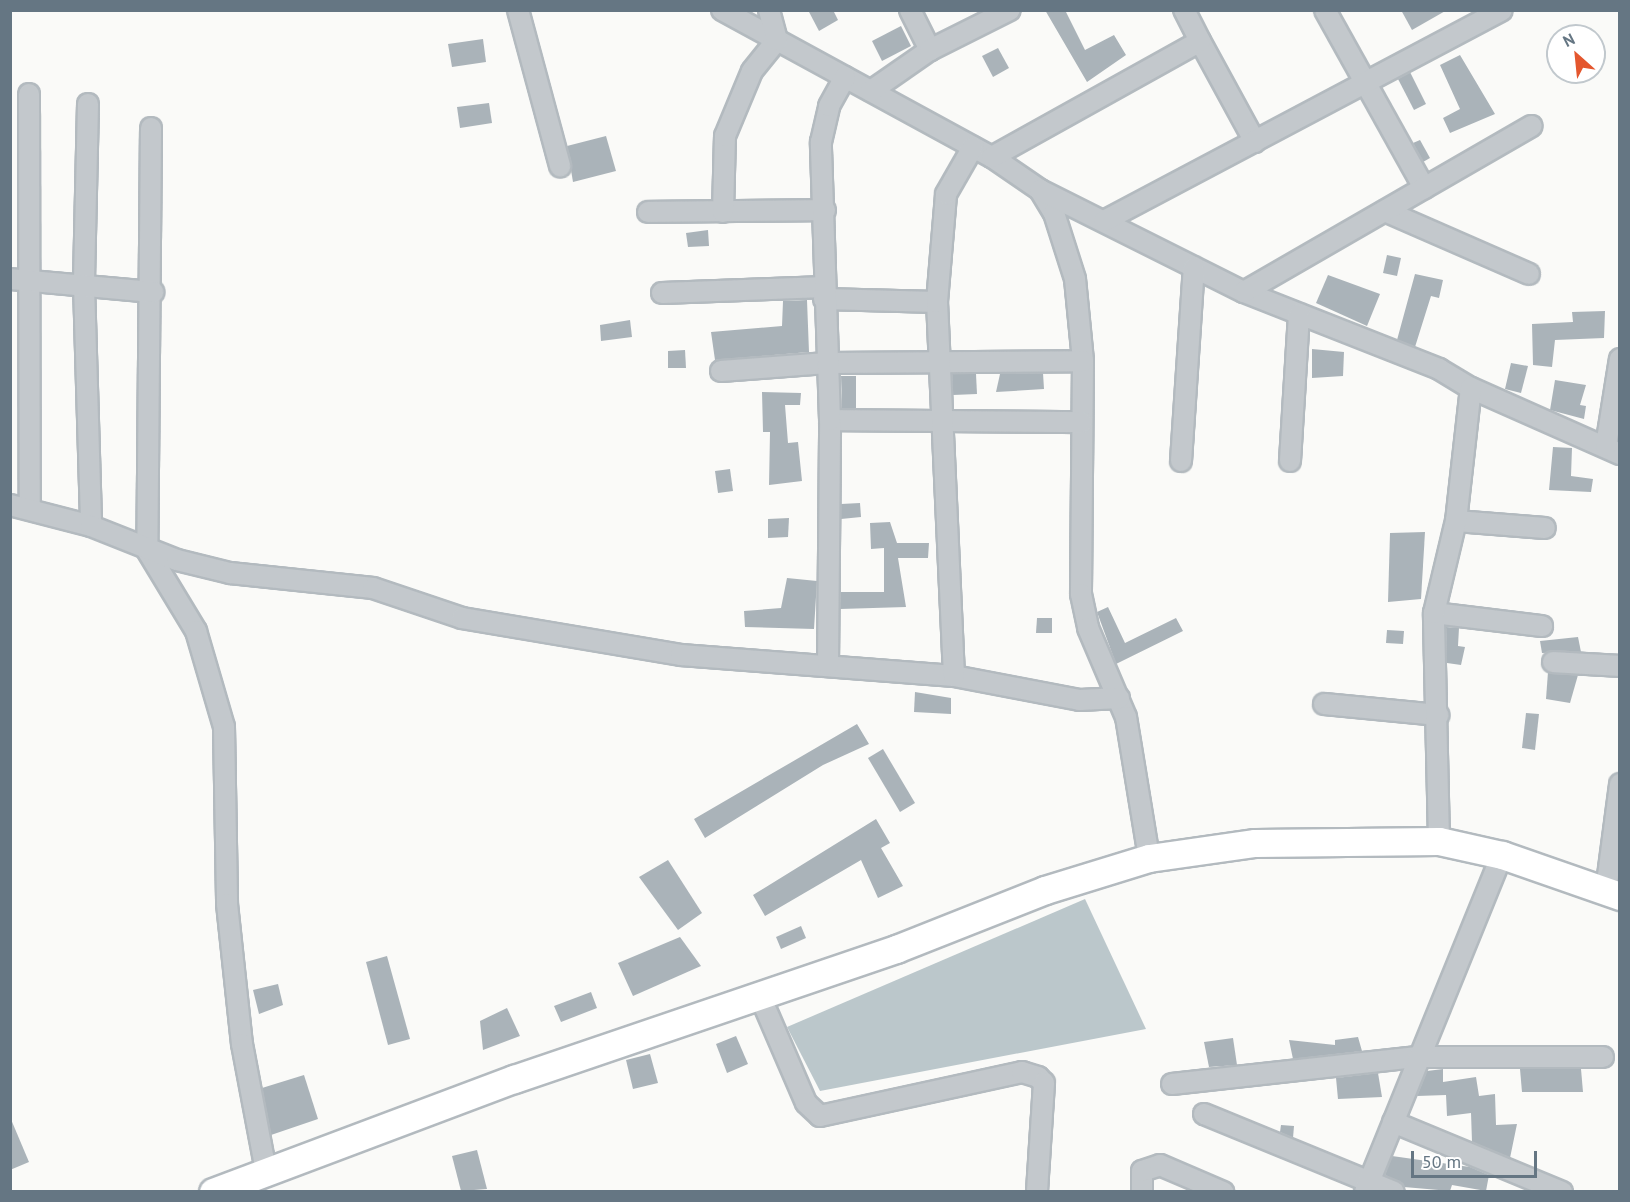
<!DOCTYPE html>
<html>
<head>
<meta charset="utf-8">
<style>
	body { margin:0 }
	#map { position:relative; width:1630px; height:1202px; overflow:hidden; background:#fafaf8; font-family:"PT Sans",sans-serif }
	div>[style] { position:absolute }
	.water>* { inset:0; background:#bbc7cb }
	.building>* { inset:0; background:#aab3b9 }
	.roads { filter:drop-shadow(2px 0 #b3babf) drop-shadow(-2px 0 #b3babf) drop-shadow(0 2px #b3babf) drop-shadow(0 -2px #b3babf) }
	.minor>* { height:20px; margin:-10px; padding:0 10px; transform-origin:10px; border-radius:10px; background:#c3c8cc }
	.secondary>* { height:27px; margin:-13.5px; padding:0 13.5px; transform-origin:13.5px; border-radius:13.5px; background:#fff }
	span { translate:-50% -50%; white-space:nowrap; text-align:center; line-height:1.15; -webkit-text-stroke:6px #fff; paint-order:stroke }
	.frame { position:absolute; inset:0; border:12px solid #657683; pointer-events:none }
	.north { position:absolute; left:1546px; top:24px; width:60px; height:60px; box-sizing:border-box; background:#fff; border:2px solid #c1c8cd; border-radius:50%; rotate:333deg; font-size:16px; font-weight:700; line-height:24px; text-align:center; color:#657683 }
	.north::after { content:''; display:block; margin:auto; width:21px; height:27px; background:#e4572e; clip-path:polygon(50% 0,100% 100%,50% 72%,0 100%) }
	.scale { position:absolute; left:1411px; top:1151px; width:126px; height:27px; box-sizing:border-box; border:3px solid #657683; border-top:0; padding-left:8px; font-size:18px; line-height:21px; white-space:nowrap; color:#657683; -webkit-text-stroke:4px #fff; paint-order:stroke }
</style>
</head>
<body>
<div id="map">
	<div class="water">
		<div style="clip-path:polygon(1085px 899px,1146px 1029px,820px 1091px,787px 1027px)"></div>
	</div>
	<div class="building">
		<div style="clip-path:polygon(808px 10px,833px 10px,838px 20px,819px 31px)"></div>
		<div style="clip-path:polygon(1045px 10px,1065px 10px,1085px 50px,1114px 35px,1126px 55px,1087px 82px)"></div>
		<div style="clip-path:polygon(1401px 10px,1447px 10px,1412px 30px)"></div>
		<div style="clip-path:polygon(901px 26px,911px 46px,882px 61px,872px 41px)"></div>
		<div style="clip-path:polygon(483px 39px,486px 62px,452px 67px,448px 44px)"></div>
		<div style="clip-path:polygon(998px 48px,1009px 68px,993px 77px,982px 56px)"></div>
		<div style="clip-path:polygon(1460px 55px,1495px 114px,1450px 133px,1443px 118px,1460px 109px,1440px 65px)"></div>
		<div style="clip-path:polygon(1410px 72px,1426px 104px,1414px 110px,1398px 79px)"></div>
		<div style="clip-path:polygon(489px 103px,492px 123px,460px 128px,457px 107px)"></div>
		<div style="clip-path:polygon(606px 136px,616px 171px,573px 182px,567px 146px)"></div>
		<div style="clip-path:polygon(1420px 140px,1430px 158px,1423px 162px,1413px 143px)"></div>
		<div style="clip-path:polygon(708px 230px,709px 246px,688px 247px,686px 233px)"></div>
		<div style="clip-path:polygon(1387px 255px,1401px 258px,1397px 276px,1383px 273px)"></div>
		<div style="clip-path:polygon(1415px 274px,1443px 280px,1439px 298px,1431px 296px,1415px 347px,1397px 340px)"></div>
		<div style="clip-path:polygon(1328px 275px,1380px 294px,1367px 326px,1316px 303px)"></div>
		<div style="clip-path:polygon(807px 300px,809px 352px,715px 360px,711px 332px,782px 326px,783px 301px)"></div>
		<div style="clip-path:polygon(1605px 311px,1604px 338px,1555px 340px,1552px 367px,1533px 365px,1532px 324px,1573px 322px,1572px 312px)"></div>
		<div style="clip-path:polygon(630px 320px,632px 337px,601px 341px,600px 325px)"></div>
		<div style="clip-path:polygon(1312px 349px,1344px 352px,1343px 376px,1312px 378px)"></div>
		<div style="clip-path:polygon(685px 350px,686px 368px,668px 368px,668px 351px)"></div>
		<div style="clip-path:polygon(1511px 363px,1528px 366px,1521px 393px,1505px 389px)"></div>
		<div style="clip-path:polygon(1043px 373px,1044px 389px,996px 392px,1000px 374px)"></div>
		<div style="clip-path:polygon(952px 374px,976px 374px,977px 394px,953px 395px)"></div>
		<div style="clip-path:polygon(841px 376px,856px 376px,856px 408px,842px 408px)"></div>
		<div style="clip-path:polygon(1555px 380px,1586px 385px,1580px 405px,1586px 406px,1584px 419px,1550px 410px)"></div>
		<div style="clip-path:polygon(762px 392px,801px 393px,800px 405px,785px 405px,788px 443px,798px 442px,802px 481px,769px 485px,770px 432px,763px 432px)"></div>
		<div style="clip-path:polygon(1553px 447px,1572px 448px,1571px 476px,1593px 479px,1591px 492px,1549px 490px)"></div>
		<div style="clip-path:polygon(730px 469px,733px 491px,718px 493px,715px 471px)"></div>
		<div style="clip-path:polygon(860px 503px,861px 517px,841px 519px,841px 504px)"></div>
		<div style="clip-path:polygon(789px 518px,788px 537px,768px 538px,768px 519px)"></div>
		<div style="clip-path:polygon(890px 522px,897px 543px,929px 543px,928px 558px,898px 558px,906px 607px,840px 609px,841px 592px,884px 592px,884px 548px,871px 549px,870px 523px)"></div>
		<div style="clip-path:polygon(1425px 532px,1421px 599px,1388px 602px,1390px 533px)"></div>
		<div style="clip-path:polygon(787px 578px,817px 581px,814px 629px,745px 627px,744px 611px,781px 608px)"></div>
		<div style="clip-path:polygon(1108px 607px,1125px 643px,1176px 618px,1183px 631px,1116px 664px,1097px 612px)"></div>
		<div style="clip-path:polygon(1037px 618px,1052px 618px,1052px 633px,1036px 633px)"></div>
		<div style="clip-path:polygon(1446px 627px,1459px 628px,1458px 646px,1465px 647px,1461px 665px,1447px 663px)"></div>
		<div style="clip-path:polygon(1387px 630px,1404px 631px,1403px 644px,1386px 643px)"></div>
		<div style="clip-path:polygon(1578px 637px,1581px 652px,1542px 653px,1540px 641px)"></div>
		<div style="clip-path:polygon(1548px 672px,1578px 675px,1570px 703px,1546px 699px)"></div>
		<div style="clip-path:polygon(915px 692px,951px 698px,951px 714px,914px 712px)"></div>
		<div style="clip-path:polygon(1526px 713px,1539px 714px,1535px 750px,1522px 748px)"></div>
		<div style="clip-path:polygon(857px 724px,869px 744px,823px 765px,705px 838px,694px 819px)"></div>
		<div style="clip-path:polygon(883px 749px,915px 803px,900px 812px,868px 758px)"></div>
		<div style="clip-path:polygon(876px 819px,890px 843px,881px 848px,903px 886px,878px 898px,861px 860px,765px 916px,753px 895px)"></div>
		<div style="clip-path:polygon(668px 860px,702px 913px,678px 930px,639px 877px)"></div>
		<div style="clip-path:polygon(801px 926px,806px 938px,781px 949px,776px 937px)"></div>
		<div style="clip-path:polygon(680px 937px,701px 966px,633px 996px,618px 963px)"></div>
		<div style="clip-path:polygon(387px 956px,410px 1039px,388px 1045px,366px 962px)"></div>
		<div style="clip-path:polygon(278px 984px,283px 1005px,259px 1014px,253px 990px)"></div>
		<div style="clip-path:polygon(591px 992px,597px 1008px,561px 1022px,554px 1006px)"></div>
		<div style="clip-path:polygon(507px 1008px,520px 1036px,483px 1050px,480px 1021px)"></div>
		<div style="clip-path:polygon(736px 1036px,748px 1064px,727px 1073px,716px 1044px)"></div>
		<div style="clip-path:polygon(1358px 1037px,1362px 1051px,1293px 1059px,1289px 1040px,1335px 1045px,1335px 1040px)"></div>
		<div style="clip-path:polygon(1233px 1038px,1237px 1065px,1209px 1067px,1204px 1042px)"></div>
		<div style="clip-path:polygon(650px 1054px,658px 1083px,633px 1089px,626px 1060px)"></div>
		<div style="clip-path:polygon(1443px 1069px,1443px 1082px,1476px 1077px,1479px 1096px,1495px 1094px,1496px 1125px,1517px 1124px,1510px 1158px,1472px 1142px,1471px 1113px,1447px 1116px,1446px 1095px,1417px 1096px,1427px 1071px)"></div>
		<div style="clip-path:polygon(1520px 1069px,1581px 1069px,1583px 1092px,1522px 1092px)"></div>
		<div style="clip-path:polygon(1378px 1073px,1382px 1097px,1338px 1099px,1336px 1078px)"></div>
		<div style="clip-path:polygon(304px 1075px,318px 1119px,271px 1135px,262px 1088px)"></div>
		<div style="clip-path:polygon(10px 1117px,29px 1162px,10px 1170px)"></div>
		<div style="clip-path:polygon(1281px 1125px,1294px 1126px,1293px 1138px,1280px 1132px)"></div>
		<div style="clip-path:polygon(477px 1150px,487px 1189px,461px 1191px,452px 1156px)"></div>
		<div style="clip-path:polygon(1392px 1156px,1470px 1167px,1489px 1175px,1486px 1191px,1452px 1185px,1450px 1191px,1404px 1187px,1385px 1175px)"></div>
	</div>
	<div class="roads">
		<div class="minor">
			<div style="left:518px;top:10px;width:162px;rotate:74.9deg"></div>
			<div style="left:722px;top:10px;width:307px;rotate:28.6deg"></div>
			<div style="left:992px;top:157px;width:58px;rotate:34.5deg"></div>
			<div style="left:1040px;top:190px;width:27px;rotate:59deg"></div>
			<div style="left:1054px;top:213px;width:69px;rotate:72.3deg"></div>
			<div style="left:1075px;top:279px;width:82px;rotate:84.4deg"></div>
			<div style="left:1083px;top:361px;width:233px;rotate:90.5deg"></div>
			<div style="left:1081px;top:594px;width:35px;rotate:78deg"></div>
			<div style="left:1088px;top:628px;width:97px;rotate:66.9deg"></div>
			<div style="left:1126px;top:717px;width:143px;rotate:80.7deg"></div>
			<div style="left:910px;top:10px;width:45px;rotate:63.4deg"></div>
			<div style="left:1325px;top:10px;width:204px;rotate:60.9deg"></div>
			<div style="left:1200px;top:41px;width:115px;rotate:61.4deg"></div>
			<div style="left:871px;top:91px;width:72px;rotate:-34.8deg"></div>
			<div style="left:930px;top:50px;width:89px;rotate:-26.6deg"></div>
			<div style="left:29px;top:94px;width:415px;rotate:89.9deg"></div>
			<div style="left:88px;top:104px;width:181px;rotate:91.3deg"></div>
			<div style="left:84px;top:285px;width:241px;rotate:88.3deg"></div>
			<div style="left:151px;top:128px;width:422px;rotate:90.5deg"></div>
			<div style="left:147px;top:550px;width:95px;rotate:58.8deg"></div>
			<div style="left:196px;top:631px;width:100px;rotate:73.7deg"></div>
			<div style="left:224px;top:727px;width:177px;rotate:89deg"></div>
			<div style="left:227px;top:904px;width:141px;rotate:83.9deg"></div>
			<div style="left:242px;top:1044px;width:129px;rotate:79.3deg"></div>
			<div style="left:992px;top:157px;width:238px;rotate:-29.1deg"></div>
			<div style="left:1200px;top:41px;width:35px;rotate:-117deg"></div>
			<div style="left:1040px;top:190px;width:228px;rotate:26.6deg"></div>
			<div style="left:1244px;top:292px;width:210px;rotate:21.5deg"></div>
			<div style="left:1439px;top:369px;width:37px;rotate:31deg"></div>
			<div style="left:1471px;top:388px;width:163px;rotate:23.9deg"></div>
			<div style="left:1385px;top:211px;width:157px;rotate:23.6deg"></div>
			<div style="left:648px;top:212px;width:177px;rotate:-0.6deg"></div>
			<div style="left:723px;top:212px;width:76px;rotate:-88.5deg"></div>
			<div style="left:725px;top:136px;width:70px;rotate:-67.4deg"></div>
			<div style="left:752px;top:71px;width:40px;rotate:-51deg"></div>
			<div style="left:777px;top:40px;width:31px;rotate:-105deg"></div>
			<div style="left:1104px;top:221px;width:450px;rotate:-27.9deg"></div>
			<div style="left:10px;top:279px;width:144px;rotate:5.2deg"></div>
			<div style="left:1244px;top:292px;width:332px;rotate:-30deg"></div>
			<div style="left:662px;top:293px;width:163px;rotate:-2.1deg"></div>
			<div style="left:824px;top:299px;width:113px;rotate:1.5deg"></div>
			<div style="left:721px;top:371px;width:106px;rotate:-4.3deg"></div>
			<div style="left:827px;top:363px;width:256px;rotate:-0.4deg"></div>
			<div style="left:830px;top:420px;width:252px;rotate:0.5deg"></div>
			<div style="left:1606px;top:446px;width:88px;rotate:-80.9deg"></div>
			<div style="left:1181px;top:461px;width:194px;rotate:-86.2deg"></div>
			<div style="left:1290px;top:461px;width:147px;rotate:-86.5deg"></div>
			<div style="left:10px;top:505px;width:84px;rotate:14.5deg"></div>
			<div style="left:91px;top:526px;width:92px;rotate:21.6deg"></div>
			<div style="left:177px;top:560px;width:55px;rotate:13.8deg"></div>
			<div style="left:230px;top:573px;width:144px;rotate:6deg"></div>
			<div style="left:373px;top:588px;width:94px;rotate:18.6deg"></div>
			<div style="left:462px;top:618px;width:222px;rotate:9.6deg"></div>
			<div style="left:681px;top:655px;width:274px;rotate:4.4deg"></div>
			<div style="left:954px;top:676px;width:128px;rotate:10.8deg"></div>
			<div style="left:1080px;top:700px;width:39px;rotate:-3deg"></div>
			<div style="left:1456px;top:521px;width:89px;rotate:4.5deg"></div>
			<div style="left:1434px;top:613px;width:109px;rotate:6.9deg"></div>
			<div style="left:1553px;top:662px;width:67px;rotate:3.4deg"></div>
			<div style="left:828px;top:665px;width:245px;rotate:-89.5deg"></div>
			<div style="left:830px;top:420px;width:278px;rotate:-91.9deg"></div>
			<div style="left:821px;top:142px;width:37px;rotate:-77deg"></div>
			<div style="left:829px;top:106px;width:33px;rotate:-61deg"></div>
			<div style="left:954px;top:676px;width:374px;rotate:-92.6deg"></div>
			<div style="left:937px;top:302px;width:108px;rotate:-85.2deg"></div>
			<div style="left:946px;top:194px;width:54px;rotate:-60.1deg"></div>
			<div style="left:1324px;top:704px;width:115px;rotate:5.5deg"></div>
			<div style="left:1439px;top:841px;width:228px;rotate:-91.3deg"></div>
			<div style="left:1434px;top:613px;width:95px;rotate:-76.6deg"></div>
			<div style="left:1456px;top:521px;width:134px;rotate:-83.6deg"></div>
			<div style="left:1606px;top:891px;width:108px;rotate:-82.5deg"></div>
			<div style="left:760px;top:996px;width:116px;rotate:66.7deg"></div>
			<div style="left:806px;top:1103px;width:19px;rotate:43deg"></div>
			<div style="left:820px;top:1116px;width:207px;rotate:-12.3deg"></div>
			<div style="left:1022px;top:1072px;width:17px;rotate:17deg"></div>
			<div style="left:1038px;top:1077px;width:8px;rotate:45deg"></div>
			<div style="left:1044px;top:1083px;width:109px;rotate:93.7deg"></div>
			<div style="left:1172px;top:1084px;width:247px;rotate:-6.3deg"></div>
			<div style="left:1418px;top:1057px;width:185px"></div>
			<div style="left:1204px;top:1114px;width:205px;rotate:22.3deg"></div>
			<div style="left:1393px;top:1122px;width:183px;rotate:22.5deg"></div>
			<div style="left:1142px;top:1192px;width:21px;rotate:-90deg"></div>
			<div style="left:1142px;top:1171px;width:19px;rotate:-18deg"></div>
			<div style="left:1160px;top:1165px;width:69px;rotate:23.2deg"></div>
			<div style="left:1365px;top:1192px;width:364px;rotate:-67.9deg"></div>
		</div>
		<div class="secondary">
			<div style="left:213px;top:1192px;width:322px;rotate:-20.6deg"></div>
			<div style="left:514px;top:1079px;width:404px;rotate:-18.8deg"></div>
			<div style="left:896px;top:949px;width:160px;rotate:-21.6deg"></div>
			<div style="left:1045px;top:890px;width:109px;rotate:-17.1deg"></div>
			<div style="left:1149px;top:858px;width:107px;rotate:-8.1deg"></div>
			<div style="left:1255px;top:843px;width:184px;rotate:-0.6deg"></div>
			<div style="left:1439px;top:841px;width:65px;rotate:12.5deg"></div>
			<div style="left:1502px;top:855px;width:125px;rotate:19.2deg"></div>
		</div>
	</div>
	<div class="frame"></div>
	<div class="north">N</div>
	<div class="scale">50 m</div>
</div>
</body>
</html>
